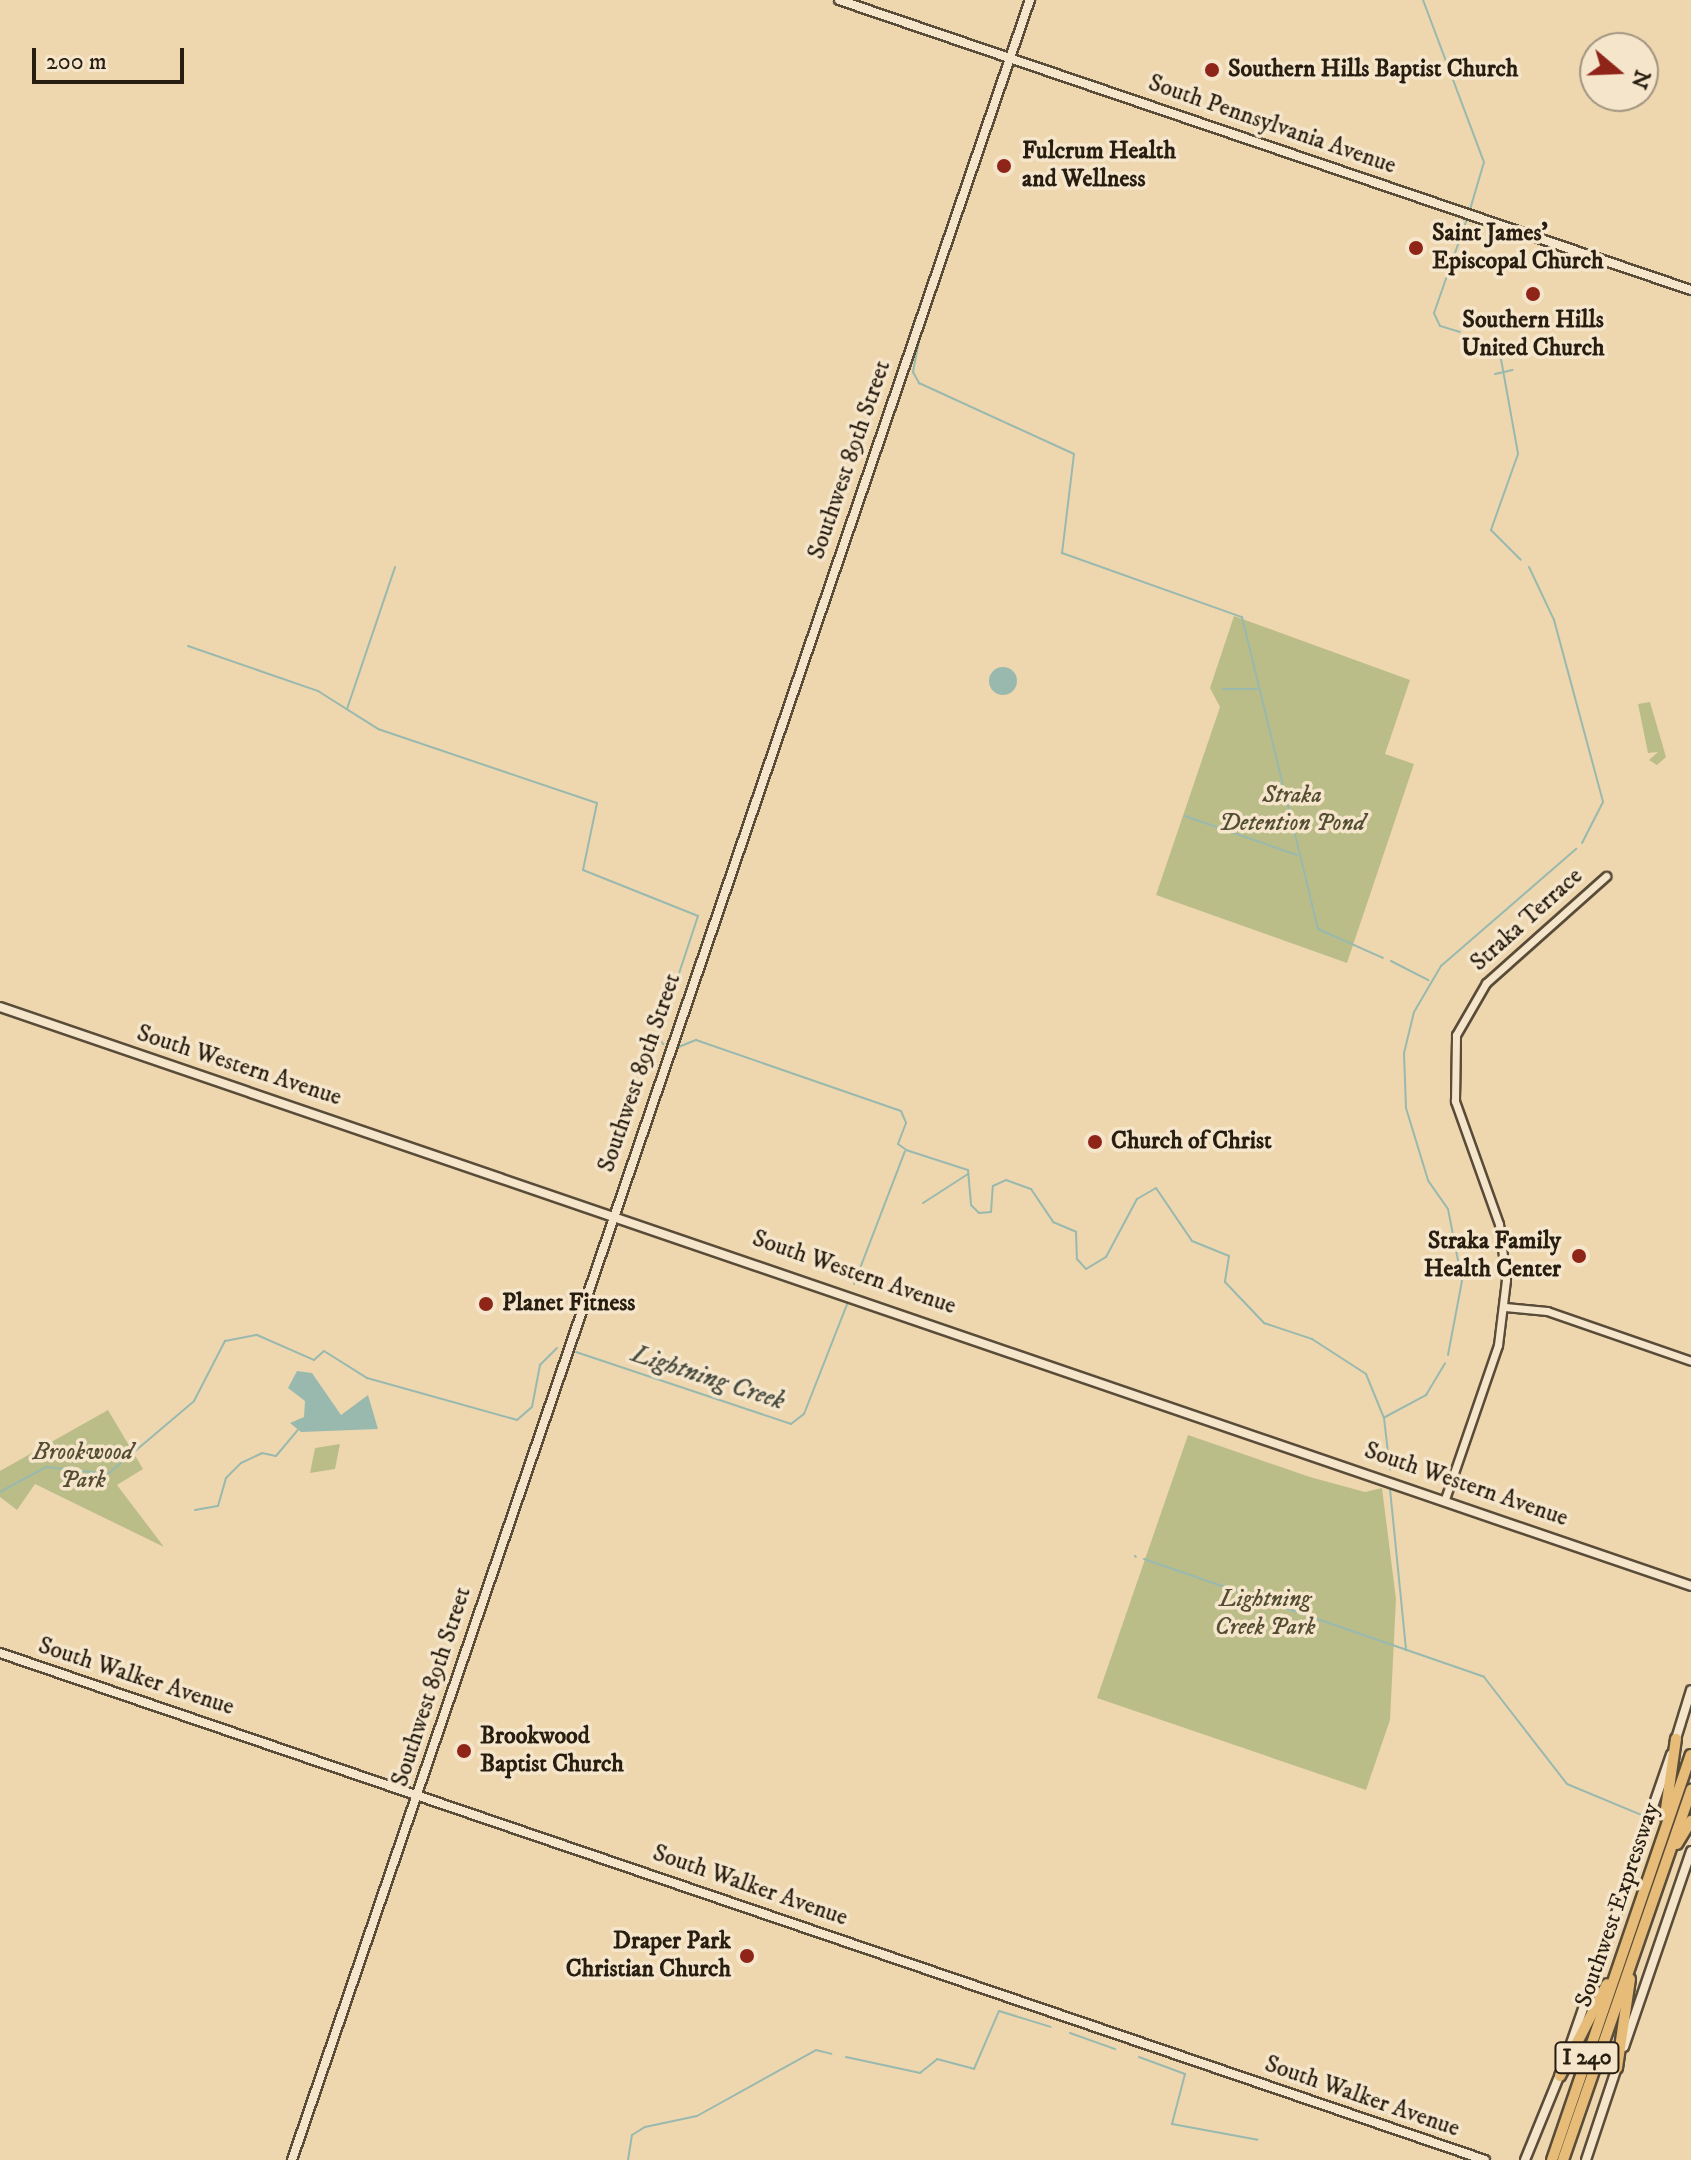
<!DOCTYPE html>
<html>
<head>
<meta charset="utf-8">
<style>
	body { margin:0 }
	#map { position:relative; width:1691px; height:2160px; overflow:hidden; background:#eed7af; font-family:"IM FELL DW Pica",serif }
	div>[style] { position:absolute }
	.green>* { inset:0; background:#bbbd88 }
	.water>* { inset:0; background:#99b9af }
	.round { border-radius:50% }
	.stream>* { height:2px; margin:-1px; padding:0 1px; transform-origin:1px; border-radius:1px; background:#99b9af }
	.roads { filter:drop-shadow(2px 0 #594c38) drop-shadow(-2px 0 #594c38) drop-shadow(0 2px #594c38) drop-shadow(0 -2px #594c38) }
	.tertiary>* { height:7px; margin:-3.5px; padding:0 3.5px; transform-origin:3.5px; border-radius:3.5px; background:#f4e5cb }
	.secondary>* { height:8px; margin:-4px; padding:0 4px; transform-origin:4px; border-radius:4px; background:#f4e5cb }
	.motorway>* { height:10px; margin:-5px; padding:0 5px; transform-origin:5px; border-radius:5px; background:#e7bc78 }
	.dots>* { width:22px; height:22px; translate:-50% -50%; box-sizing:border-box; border:4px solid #f4e5cb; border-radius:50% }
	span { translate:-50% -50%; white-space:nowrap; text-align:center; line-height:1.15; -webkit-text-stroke:7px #f4e5cb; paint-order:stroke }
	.shield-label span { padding:2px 6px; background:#f4e5cb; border:2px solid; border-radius:6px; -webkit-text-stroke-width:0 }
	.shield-label { font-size:22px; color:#271d10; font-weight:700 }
	.poi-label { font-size:24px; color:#271d10; font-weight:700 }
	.left { translate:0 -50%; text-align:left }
	.right { translate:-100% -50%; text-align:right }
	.street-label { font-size:24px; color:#271d10 }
	.park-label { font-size:24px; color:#534d34; font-style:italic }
	.water-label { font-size:26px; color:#494c40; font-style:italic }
	.north { position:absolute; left:1579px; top:32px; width:80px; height:80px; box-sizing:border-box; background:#f4e5cb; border:2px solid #a29580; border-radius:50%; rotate:109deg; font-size:22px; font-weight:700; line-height:32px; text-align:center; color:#271d10 }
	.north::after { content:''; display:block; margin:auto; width:28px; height:36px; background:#8f2418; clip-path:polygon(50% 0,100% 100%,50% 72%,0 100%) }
	.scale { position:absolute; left:32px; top:48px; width:152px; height:36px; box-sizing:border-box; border:4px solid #271d10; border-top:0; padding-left:10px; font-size:24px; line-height:28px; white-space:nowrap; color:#271d10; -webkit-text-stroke:6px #f4e5cb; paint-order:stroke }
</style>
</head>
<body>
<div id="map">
	<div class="green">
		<div style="clip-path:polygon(1234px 616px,1410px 680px,1385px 754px,1414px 764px,1347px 963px,1156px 895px,1220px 707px,1210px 688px)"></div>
		<div style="clip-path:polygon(1650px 702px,1666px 757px,1657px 765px,1649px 760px,1658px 752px,1648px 753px,1638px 704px)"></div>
		<div style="clip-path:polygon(108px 1410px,143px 1469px,117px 1485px,164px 1547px,35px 1484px,17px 1510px,0 1497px,0 1471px)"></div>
		<div style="clip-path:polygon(1188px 1435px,1310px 1477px,1365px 1492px,1382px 1488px,1396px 1599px,1390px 1720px,1366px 1790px,1097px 1698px)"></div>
		<div style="clip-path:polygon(340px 1444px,335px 1469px,310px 1473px,315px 1448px)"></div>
	</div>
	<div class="water">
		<div class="round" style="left:989px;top:667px;width:28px;height:28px"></div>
		<div style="clip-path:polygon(297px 1371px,312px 1373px,341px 1415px,368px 1395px,378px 1429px,301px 1432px,290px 1423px,304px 1417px,305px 1401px,288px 1388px)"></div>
	</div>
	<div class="stream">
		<div style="left:1423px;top:0;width:173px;rotate:69.4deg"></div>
		<div style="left:1484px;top:162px;width:53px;rotate:106.4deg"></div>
		<div style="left:1460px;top:332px;width:21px;rotate:-163deg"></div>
		<div style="left:1440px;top:326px;width:14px;rotate:-115deg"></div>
		<div style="left:1434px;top:313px;width:100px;rotate:-70.7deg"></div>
		<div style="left:1472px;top:336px;width:30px;rotate:24deg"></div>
		<div style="left:1499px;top:348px;width:108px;rotate:79.8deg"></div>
		<div style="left:1518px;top:454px;width:81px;rotate:109.6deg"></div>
		<div style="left:1491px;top:530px;width:42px;rotate:45deg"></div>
		<div style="left:919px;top:341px;width:32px;rotate:101deg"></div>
		<div style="left:913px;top:372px;width:13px;rotate:61deg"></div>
		<div style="left:919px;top:383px;width:170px;rotate:24.6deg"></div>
		<div style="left:1074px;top:454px;width:100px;rotate:96.9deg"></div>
		<div style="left:1062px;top:553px;width:191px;rotate:19.6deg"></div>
		<div style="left:1242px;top:617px;width:321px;rotate:76.3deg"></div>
		<div style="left:1318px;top:929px;width:71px;rotate:24deg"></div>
		<div style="left:1495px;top:374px;width:18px;rotate:-13deg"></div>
		<div style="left:1529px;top:567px;width:59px;rotate:64.7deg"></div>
		<div style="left:1554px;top:620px;width:188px;rotate:74.9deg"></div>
		<div style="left:1603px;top:802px;width:46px;rotate:117.1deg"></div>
		<div style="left:188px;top:646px;width:138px;rotate:19.1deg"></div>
		<div style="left:318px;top:691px;width:71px;rotate:32.3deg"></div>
		<div style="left:378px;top:729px;width:231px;rotate:18.7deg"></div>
		<div style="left:597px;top:803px;width:68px;rotate:101.8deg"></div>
		<div style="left:583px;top:870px;width:124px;rotate:21.8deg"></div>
		<div style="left:698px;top:916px;width:127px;rotate:108.3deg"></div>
		<div style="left:658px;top:1037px;width:9px;rotate:54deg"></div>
		<div style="left:1223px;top:689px;width:34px"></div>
		<div style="left:347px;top:709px;width:150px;rotate:-71.3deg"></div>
		<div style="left:1185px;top:816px;width:119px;rotate:19.2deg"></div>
		<div style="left:1391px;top:961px;width:42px;rotate:27.2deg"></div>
		<div style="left:676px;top:1048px;width:22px;rotate:-22deg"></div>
		<div style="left:696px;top:1040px;width:217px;rotate:19.1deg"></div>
		<div style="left:901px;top:1111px;width:13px;rotate:67deg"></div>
		<div style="left:906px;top:1123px;width:22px;rotate:111deg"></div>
		<div style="left:898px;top:1144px;width:9px;rotate:36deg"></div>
		<div style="left:906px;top:1150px;width:65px;rotate:17.9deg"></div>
		<div style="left:968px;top:1170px;width:35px;rotate:85deg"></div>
		<div style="left:971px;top:1205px;width:11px;rotate:45deg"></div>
		<div style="left:979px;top:1213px;width:12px;rotate:-5deg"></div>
		<div style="left:991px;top:1212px;width:26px;rotate:-86deg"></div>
		<div style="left:993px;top:1186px;width:14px;rotate:-25deg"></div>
		<div style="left:1006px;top:1180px;width:27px;rotate:20deg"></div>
		<div style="left:1031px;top:1189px;width:40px;rotate:56deg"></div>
		<div style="left:1053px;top:1222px;width:25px;rotate:23deg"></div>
		<div style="left:1076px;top:1232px;width:27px;rotate:88deg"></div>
		<div style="left:1077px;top:1259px;width:13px;rotate:48deg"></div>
		<div style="left:1086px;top:1269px;width:23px;rotate:-31deg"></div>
		<div style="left:1106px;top:1257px;width:66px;rotate:-61.9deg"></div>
		<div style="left:1137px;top:1199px;width:22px;rotate:-30deg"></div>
		<div style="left:1156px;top:1188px;width:64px;rotate:55.8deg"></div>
		<div style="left:1192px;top:1241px;width:40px;rotate:22deg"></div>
		<div style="left:1229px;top:1256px;width:26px;rotate:99deg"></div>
		<div style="left:1225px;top:1282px;width:57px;rotate:46.4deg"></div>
		<div style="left:1264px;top:1323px;width:51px;rotate:18.4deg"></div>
		<div style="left:1312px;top:1339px;width:64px;rotate:32.9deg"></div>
		<div style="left:1366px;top:1374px;width:48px;rotate:67.8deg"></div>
		<div style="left:1384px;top:1418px;width:52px;rotate:83.4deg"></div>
		<div style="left:923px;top:1203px;width:54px;rotate:-32.8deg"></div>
		<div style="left:854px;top:1284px;width:142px;rotate:-69deg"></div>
		<div style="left:576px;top:1352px;width:227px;rotate:18.5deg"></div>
		<div style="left:791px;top:1424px;width:16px;rotate:-38deg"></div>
		<div style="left:804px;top:1414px;width:120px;rotate:-68.6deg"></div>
		<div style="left:1448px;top:1355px;width:75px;rotate:-79.3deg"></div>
		<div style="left:1462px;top:1281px;width:73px;rotate:-101deg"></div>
		<div style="left:1448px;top:1209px;width:35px;rotate:-125deg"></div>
		<div style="left:1428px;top:1180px;width:75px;rotate:-107deg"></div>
		<div style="left:1406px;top:1108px;width:55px;rotate:-92.1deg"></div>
		<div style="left:1404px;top:1053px;width:42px;rotate:-76.3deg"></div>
		<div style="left:1414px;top:1012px;width:53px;rotate:-59.6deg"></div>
		<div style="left:1441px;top:966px;width:179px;rotate:-40.9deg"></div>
		<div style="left:1385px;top:1417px;width:47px;rotate:-28.2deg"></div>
		<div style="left:1426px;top:1395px;width:37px;rotate:-59deg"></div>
		<div style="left:1390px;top:1489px;width:162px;rotate:84.3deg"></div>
		<div style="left:0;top:1492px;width:52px;rotate:-28.5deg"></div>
		<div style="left:46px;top:1467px;width:62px;rotate:6.4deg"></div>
		<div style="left:108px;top:1474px;width:113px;rotate:-40.3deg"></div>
		<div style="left:194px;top:1401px;width:68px;rotate:-62.7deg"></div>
		<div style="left:225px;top:1341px;width:33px;rotate:-11deg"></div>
		<div style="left:257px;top:1335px;width:62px;rotate:23.7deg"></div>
		<div style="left:314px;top:1360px;width:13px;rotate:-42deg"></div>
		<div style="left:324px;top:1351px;width:51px;rotate:32.1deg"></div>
		<div style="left:367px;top:1378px;width:156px;rotate:15.6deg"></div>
		<div style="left:517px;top:1420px;width:20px;rotate:-41deg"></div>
		<div style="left:532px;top:1407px;width:43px;rotate:-79.2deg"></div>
		<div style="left:540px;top:1365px;width:24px;rotate:-45deg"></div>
		<div style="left:195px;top:1510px;width:23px;rotate:-10deg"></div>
		<div style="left:218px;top:1506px;width:29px;rotate:-74deg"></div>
		<div style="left:226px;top:1478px;width:21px;rotate:-45deg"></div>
		<div style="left:241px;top:1463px;width:23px;rotate:-25deg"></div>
		<div style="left:262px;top:1453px;width:14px;rotate:12deg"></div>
		<div style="left:276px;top:1456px;width:34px;rotate:-50deg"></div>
		<div style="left:1135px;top:1556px;width:1px;rotate:45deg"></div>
		<div style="left:1144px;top:1559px;width:360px;rotate:19.1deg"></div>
		<div style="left:1484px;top:1677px;width:135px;rotate:52.2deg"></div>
		<div style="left:1567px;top:1784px;width:83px;rotate:22.6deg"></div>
		<div style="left:1070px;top:2033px;width:48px;rotate:19.6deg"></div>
		<div style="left:846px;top:2057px;width:76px;rotate:12.2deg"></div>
		<div style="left:920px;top:2073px;width:22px;rotate:-39deg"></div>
		<div style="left:937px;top:2059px;width:38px;rotate:15deg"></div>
		<div style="left:974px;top:2069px;width:63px;rotate:-66.7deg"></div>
		<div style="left:999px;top:2011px;width:54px;rotate:17.1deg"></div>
		<div style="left:1139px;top:2057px;width:49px;rotate:20.3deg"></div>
		<div style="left:1185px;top:2074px;width:52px;rotate:104.6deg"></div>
		<div style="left:1172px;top:2124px;width:87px;rotate:10.5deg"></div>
		<div style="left:628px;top:2160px;width:25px;rotate:-81deg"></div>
		<div style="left:632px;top:2135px;width:15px;rotate:-32deg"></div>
		<div style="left:645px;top:2127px;width:53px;rotate:-11.9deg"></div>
		<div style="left:697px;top:2116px;width:136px;rotate:-29deg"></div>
		<div style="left:816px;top:2050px;width:16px;rotate:14deg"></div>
	</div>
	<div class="roads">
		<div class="tertiary">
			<div style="left:1505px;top:1307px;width:42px;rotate:5.4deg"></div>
			<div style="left:1547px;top:1311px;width:152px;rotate:19.1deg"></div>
			<div style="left:1445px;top:1499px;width:163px;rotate:-71deg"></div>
			<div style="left:1498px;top:1345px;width:65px;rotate:-83deg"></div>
			<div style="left:1506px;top:1280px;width:56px;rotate:-97.1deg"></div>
			<div style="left:1499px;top:1224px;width:131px;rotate:-109.7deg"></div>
			<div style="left:1455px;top:1101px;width:66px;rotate:-89.1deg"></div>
			<div style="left:1456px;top:1035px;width:60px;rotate:-60deg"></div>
			<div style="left:1486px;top:983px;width:161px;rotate:-41.7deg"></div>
		</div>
		<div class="secondary">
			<div style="left:839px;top:0;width:900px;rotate:18.8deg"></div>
			<div style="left:0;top:1007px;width:1787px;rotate:18.9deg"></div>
			<div style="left:0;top:1653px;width:1569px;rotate:18.85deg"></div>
			<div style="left:1675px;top:1742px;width:54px;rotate:-72.9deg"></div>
			<div style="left:1624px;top:2047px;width:207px;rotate:-71.1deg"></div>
			<div style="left:1568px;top:2052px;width:315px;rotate:-70.9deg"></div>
			<div style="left:292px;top:2160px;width:2283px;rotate:-71.14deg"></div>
			<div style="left:1525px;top:2160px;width:95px;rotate:-67.8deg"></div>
			<div style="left:1586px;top:2160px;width:101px;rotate:-71.6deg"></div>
		</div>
		<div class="motorway">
			<div style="left:1665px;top:1816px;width:78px;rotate:-81.9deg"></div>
			<div style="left:1677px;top:1844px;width:27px;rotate:-59deg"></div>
			<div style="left:1617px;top:2068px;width:90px;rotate:-81.7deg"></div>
			<div style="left:1560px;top:2076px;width:103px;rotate:-62.9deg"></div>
			<div style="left:1552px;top:2160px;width:428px;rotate:-71.1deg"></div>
			<div style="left:1563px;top:2160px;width:392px;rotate:-70.9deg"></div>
		</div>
	</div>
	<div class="dots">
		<div style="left:1212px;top:70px;background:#8f2418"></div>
		<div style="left:1004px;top:166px;background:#8f2418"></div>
		<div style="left:1416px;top:248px;background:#8f2418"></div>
		<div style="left:1533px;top:294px;background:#8f2418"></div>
		<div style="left:1095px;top:1142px;background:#8f2418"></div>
		<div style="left:1579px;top:1256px;background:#8f2418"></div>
		<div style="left:486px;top:1304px;background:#8f2418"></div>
		<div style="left:464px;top:1751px;background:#8f2418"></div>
		<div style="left:747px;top:1956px;background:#8f2418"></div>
	</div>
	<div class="shield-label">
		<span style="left:1587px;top:2058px">I 240</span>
	</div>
	<div class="poi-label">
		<span class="left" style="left:1228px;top:70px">Southern Hills Baptist Church</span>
		<span class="left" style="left:1022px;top:166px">Fulcrum Health<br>and Wellness</span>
		<span class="left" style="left:1432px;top:248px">Saint James'<br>Episcopal Church</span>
		<span style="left:1533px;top:335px">Southern Hills<br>United Church</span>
		<span class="left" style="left:1111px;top:1142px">Church of Christ</span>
		<span class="right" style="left:1561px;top:1256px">Straka Family<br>Health Center</span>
		<span class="left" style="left:502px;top:1304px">Planet Fitness</span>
		<span class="left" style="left:480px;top:1751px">Brookwood<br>Baptist Church</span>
		<span class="right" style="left:731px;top:1956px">Draper Park<br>Christian Church</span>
	</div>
	<div class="street-label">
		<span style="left:1272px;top:125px;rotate:19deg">South Pennsylvania Avenue</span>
		<span style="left:850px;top:460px;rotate:-71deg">Southwest 89th Street</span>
		<span style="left:1527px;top:920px;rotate:-42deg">Straka Terrace</span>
		<span style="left:239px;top:1066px;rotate:18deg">South Western Avenue</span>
		<span style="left:640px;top:1073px;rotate:-71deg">Southwest 89th Street</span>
		<span style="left:854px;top:1273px;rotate:19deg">South Western Avenue</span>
		<span style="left:1466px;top:1485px;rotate:19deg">South Western Avenue</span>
		<span style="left:136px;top:1677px;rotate:18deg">South Walker Avenue</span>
		<span style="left:432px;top:1687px;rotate:-72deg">Southwest 89th Street</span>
		<span style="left:750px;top:1886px;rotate:19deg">South Walker Avenue</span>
		<span style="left:1618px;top:1905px;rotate:-71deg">Southwest Expressway</span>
		<span style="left:1362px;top:2097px;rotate:19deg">South Walker Avenue</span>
	</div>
	<div class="park-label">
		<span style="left:1292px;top:810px">Straka<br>Detention Pond</span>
		<span style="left:83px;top:1467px">Brookwood<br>Park</span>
		<span style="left:1265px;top:1614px">Lightning<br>Creek Park</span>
	</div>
	<div class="water-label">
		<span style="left:708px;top:1378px;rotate:18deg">Lightning Creek</span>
	</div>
	<div class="north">N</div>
	<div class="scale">200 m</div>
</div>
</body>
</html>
